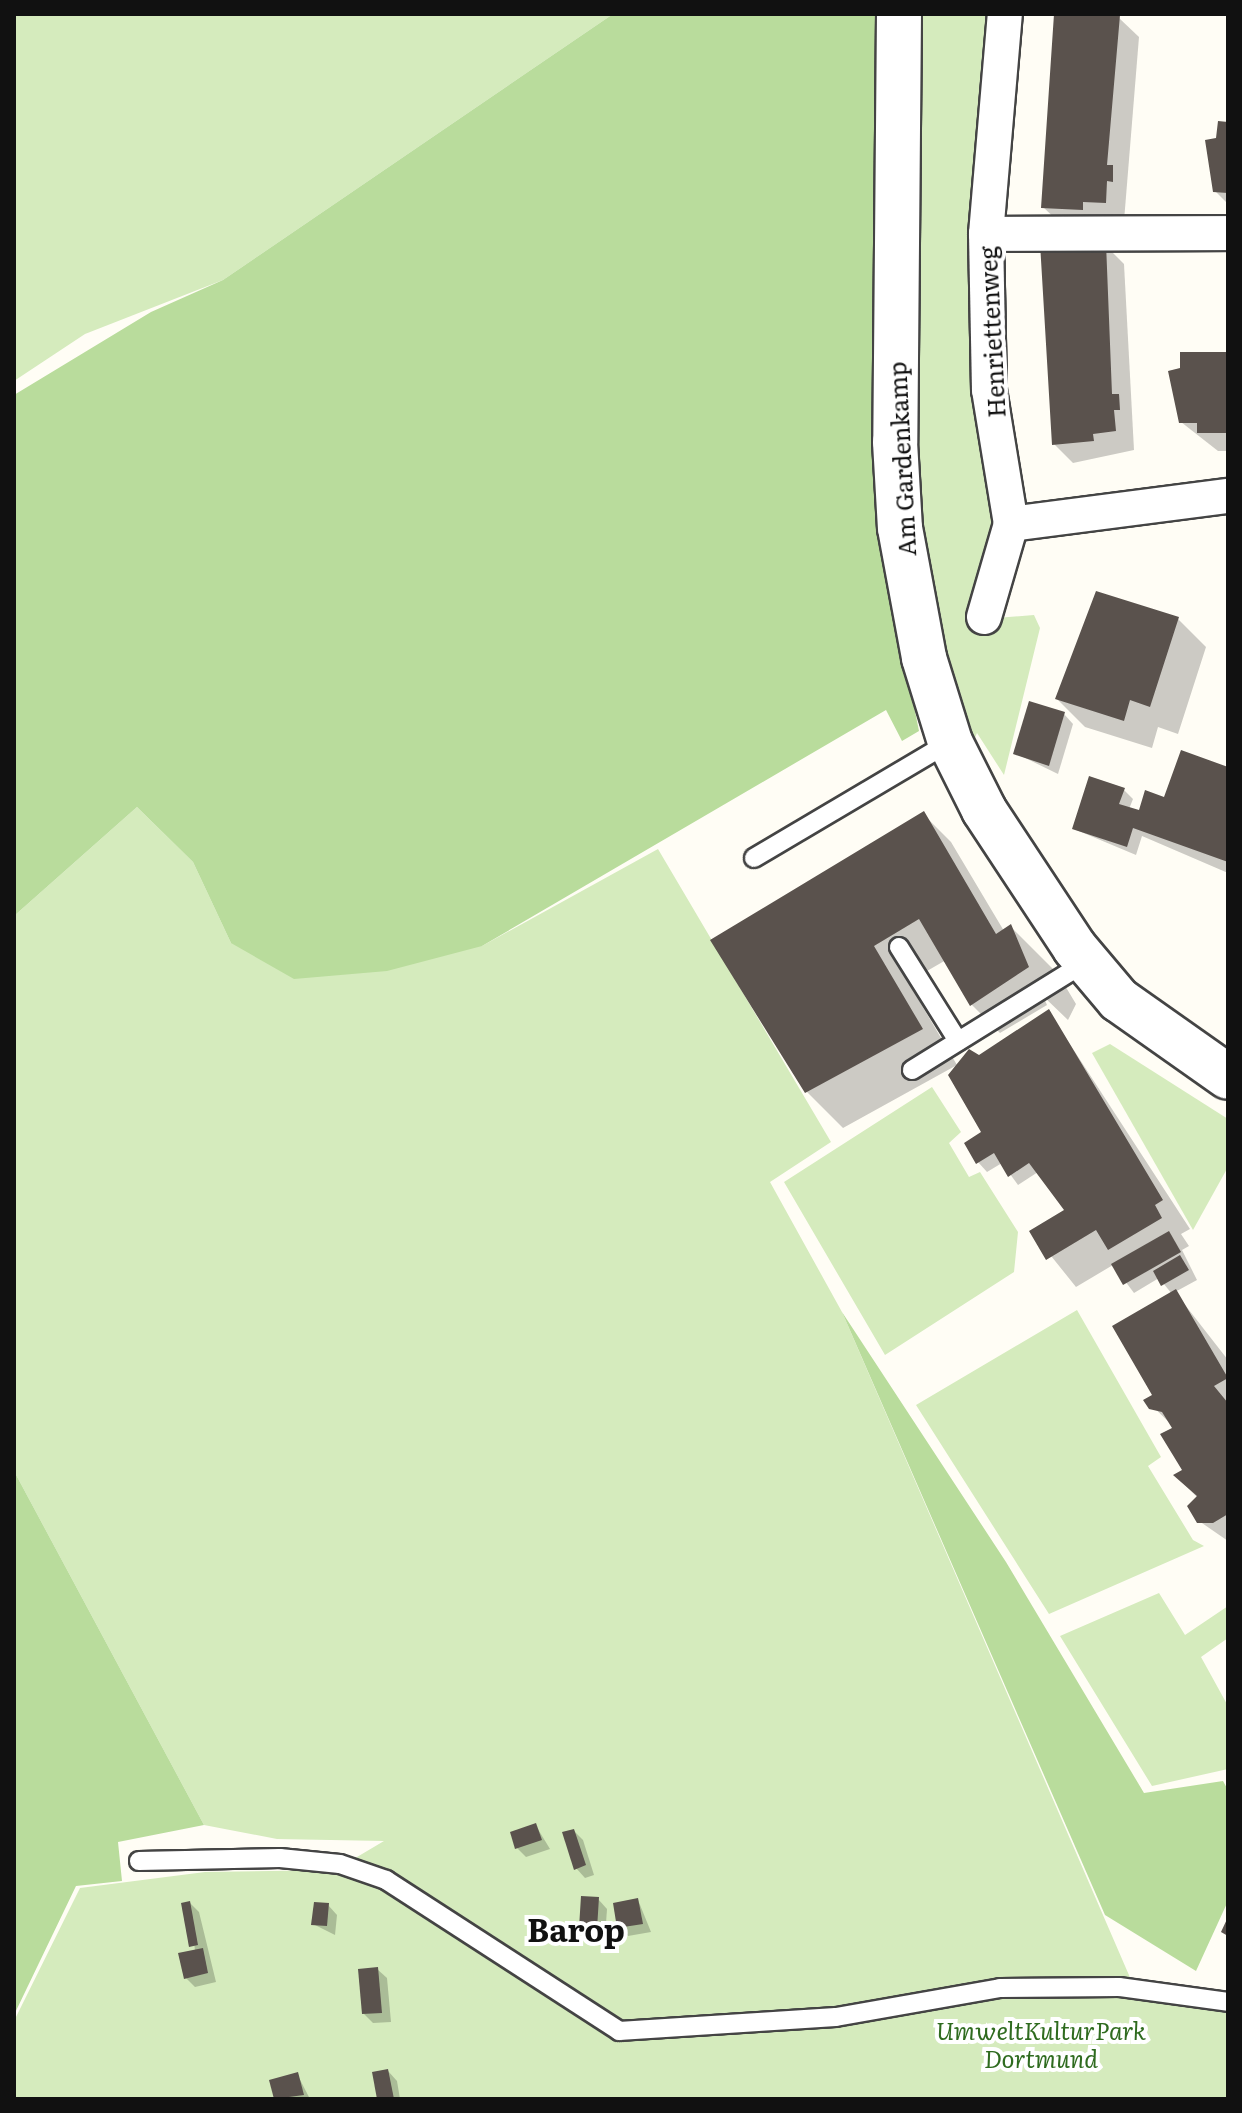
<!DOCTYPE html>
<html>
<head>
<meta charset="utf-8">
<style>
	body { margin:0 }
	#map { position:relative; width:1242px; height:2113px; overflow:hidden; background:#fffdf5; font-family:Literata,serif }
	div>[style] { position:absolute }
	.green>* { inset:0; background:#d5ebbd }
	.forest>* { inset:0; background:#b9dc9c }
	.shadow>* { inset:0; background:#0003 }
	.building>* { inset:0; background:#5a524d }
	.roads { filter:drop-shadow(2px 0 #444) drop-shadow(-2px 0 #444) drop-shadow(0 2px #444) drop-shadow(0 -2px #444) }
	.service>* { height:18px; margin:-9px; padding:0 9px; transform-origin:9px; border-radius:9px; background:#fff }
	.minor>* { height:34px; margin:-17px; padding:0 17px; transform-origin:17px; border-radius:17px; background:#fff }
	.tertiary>* { height:44px; margin:-22px; padding:0 22px; transform-origin:22px; border-radius:22px; background:#fff }
	span { translate:-50% -50%; white-space:nowrap; text-align:center; line-height:1.15; -webkit-text-stroke:8px #fff; paint-order:stroke }
	.street-label { font-size:24px; color:#111 }
	.park-label { font-size:24px; color:#2f6b1f; font-style:italic }
	.district-label { font-size:32px; color:#111; font-weight:700 }
	.frame { position:absolute; inset:0; border:16px solid #111; pointer-events:none }
</style>
</head>
<body>
<div id="map">
	<div class="green">
		<div style="clip-path:polygon(14px 14px,613px 14px,223px 280px,85px 334px,14px 381px)"></div>
		<div style="clip-path:polygon(899px 14px,1005px 14px,990px 149px,1011px 524px,996px 618px,1034px 615px,1040px 628px,1004px 775px,977px 733px,963px 766px,924px 658px)"></div>
		<div style="clip-path:polygon(137px 807px,193px 862px,231px 943px,482px 946px,658px 849px,831px 1142px,770px 1182px,842px 1312px,1135px 1989px,1228px 2011px,1228px 2099px,14px 2099px,14px 2021px,80px 1888px,205px 1872px,335px 1870px,384px 1841px,277px 1839px,204px 1825px,14px 1471px,14px 916px)"></div>
		<div style="clip-path:polygon(1110px 1044px,1228px 1119px,1228px 1167px,1193px 1230px,1092px 1053px)"></div>
		<div style="clip-path:polygon(932px 1087px,961px 1132px,949px 1143px,969px 1177px,980px 1172px,1018px 1232px,1014px 1272px,885px 1355px,784px 1182px)"></div>
		<div style="clip-path:polygon(1077px 1310px,1161px 1457px,1148px 1466px,1193px 1540px,1204px 1546px,1049px 1614px,916px 1405px)"></div>
		<div style="clip-path:polygon(1159px 1593px,1185px 1635px,1228px 1606px,1228px 1638px,1201px 1657px,1228px 1706px,1228px 1769px,1152px 1786px,1060px 1636px)"></div>
	</div>
	<div class="forest">
		<div style="clip-path:polygon(613px 14px,877px 14px,884px 559px,919px 731px,902px 741px,886px 710px,482px 946px,387px 971px,294px 979px,231px 943px,193px 862px,137px 807px,14px 916px,14px 395px,151px 312px,223px 280px)"></div>
		<div style="clip-path:polygon(842px 1312px,1006px 1562px,1144px 1793px,1223px 1781px,1228px 1790px,1228px 1901px,1196px 1971px,1105px 1915px)"></div>
		<div style="clip-path:polygon(14px 1471px,204px 1825px,118px 1842px,122px 1881px,76px 1886px,14px 2015px)"></div>
	</div>
	<div class="shadow">
		<div style="clip-path:polygon(1057px 14px,1119px 18px,1139px 37px,1124px 221px,1063px 226px,1043px 207px)"></div>
		<div style="clip-path:polygon(1228px 124px,1228px 204px,1215px 191px)"></div>
		<div style="clip-path:polygon(1105px 245px,1124px 264px,1134px 450px,1073px 463px,1054px 444px)"></div>
		<div style="clip-path:polygon(1228px 355px,1228px 451px,1218px 451px,1181px 422px,1182px 370px)"></div>
		<div style="clip-path:polygon(1178px 619px,1206px 647px,1178px 734px,1158px 727px,1152px 748px,1085px 727px,1057px 699px)"></div>
		<div style="clip-path:polygon(1064px 714px,1073px 724px,1058px 774px,1015px 753px)"></div>
		<div style="clip-path:polygon(1228px 769px,1228px 873px,1142px 836px,1136px 855px,1074px 829px,1123px 789px,1133px 799px,1129px 809px,1140px 813px)"></div>
		<div style="clip-path:polygon(923px 814px,951px 842px,1004px 931px,1011px 927px,1058px 974px,1076px 1004px,1068px 1020px,1043px 996px,1047px 1005px,1000px 1033px,972px 1005px,946px 960px,908px 982px,957px 1065px,843px 1128px,807px 1092px,712px 941px)"></div>
		<div style="clip-path:polygon(1049px 1012px,1190px 1229px,1181px 1234px,1189px 1246px,1182px 1250px,1197px 1280px,1175px 1292px,1228px 1360px,1228px 1541px,1199px 1521px,1198px 1498px,1176px 1476px,1184px 1471px,1175px 1428px,1146px 1400px,1154px 1395px,1172px 1294px,1159px 1278px,1134px 1293px,1113px 1265px,1076px 1287px,1031px 1231px,1067px 1211px,1038px 1172px,1018px 1185px,1002px 1163px,987px 1172px,978px 1162px,984px 1133px,979px 1057px)"></div>
		<div style="clip-path:polygon(536px 1826px,550px 1849px,526px 1857px,517px 1848px)"></div>
		<div style="clip-path:polygon(574px 1831px,583px 1840px,594px 1875px,585px 1878px,576px 1868px)"></div>
		<div style="clip-path:polygon(598px 1899px,607px 1909px,605px 1938px,581px 1927px)"></div>
		<div style="clip-path:polygon(638px 1900px,651px 1932px,628px 1936px,619px 1927px)"></div>
		<div style="clip-path:polygon(190px 1903px,199px 1912px,216px 1982px,195px 1987px,186px 1978px,195px 1951px)"></div>
		<div style="clip-path:polygon(328px 1905px,337px 1915px,335px 1935px,313px 1924px)"></div>
		<div style="clip-path:polygon(377px 1969px,387px 1978px,391px 2022px,373px 2023px,364px 2014px)"></div>
		<div style="clip-path:polygon(388px 2071px,397px 2081px,400px 2099px,379px 2099px)"></div>
		<div style="clip-path:polygon(297px 2074px,310px 2099px,276px 2099px,271px 2081px)"></div>
	</div>
	<div class="building">
		<div style="clip-path:polygon(1054px 14px,1120px 15px,1107px 165px,1113px 165px,1113px 182px,1107px 181px,1106px 203px,1083px 202px,1083px 210px,1041px 208px)"></div>
		<div style="clip-path:polygon(1218px 121px,1228px 122px,1228px 193px,1213px 192px,1205px 140px,1216px 138px)"></div>
		<div style="clip-path:polygon(1040px 243px,1106px 243px,1112px 394px,1119px 394px,1120px 410px,1114px 410px,1116px 431px,1093px 434px,1094px 441px,1052px 445px)"></div>
		<div style="clip-path:polygon(1180px 352px,1228px 352px,1228px 433px,1197px 433px,1197px 423px,1179px 423px,1168px 371px,1180px 368px)"></div>
		<div style="clip-path:polygon(1096px 591px,1179px 617px,1150px 707px,1130px 700px,1124px 721px,1055px 699px)"></div>
		<div style="clip-path:polygon(1029px 701px,1065px 712px,1049px 766px,1013px 754px)"></div>
		<div style="clip-path:polygon(1181px 750px,1228px 767px,1228px 862px,1133px 828px,1127px 847px,1072px 829px,1089px 776px,1125px 788px,1119px 804px,1139px 810px,1145px 790px,1164px 797px)"></div>
		<div style="clip-path:polygon(924px 811px,996px 934px,1011px 924px,1029px 967px,970px 1006px,919px 919px,874px 946px,923px 1029px,805px 1093px,710px 940px)"></div>
		<div style="clip-path:polygon(1049px 1009px,1163px 1200px,1155px 1205px,1162px 1218px,1108px 1250px,1096px 1230px,1046px 1260px,1029px 1231px,1064px 1210px,1029px 1163px,1008px 1177px,994px 1153px,976px 1164px,964px 1143px,981px 1132px,948px 1075px,969px 1049px,979px 1055px)"></div>
		<div style="clip-path:polygon(1169px 1231px,1181px 1252px,1123px 1285px,1111px 1264px)"></div>
		<div style="clip-path:polygon(1180px 1255px,1189px 1270px,1161px 1286px,1153px 1271px)"></div>
		<div style="clip-path:polygon(1176px 1289px,1228px 1378px,1214px 1386px,1228px 1403px,1228px 1514px,1213px 1523px,1197px 1523px,1187px 1506px,1197px 1496px,1173px 1475px,1182px 1470px,1160px 1434px,1172px 1428px,1162px 1412px,1149px 1409px,1143px 1400px,1152px 1395px,1112px 1326px)"></div>
		<div style="clip-path:polygon(536px 1823px,542px 1840px,515px 1849px,510px 1832px)"></div>
		<div style="clip-path:polygon(574px 1829px,586px 1865px,574px 1870px,562px 1832px)"></div>
		<div style="clip-path:polygon(581px 1896px,599px 1897px,597px 1929px,579px 1928px)"></div>
		<div style="clip-path:polygon(638px 1898px,643px 1924px,617px 1928px,613px 1903px)"></div>
		<div style="clip-path:polygon(190px 1901px,198px 1945px,189px 1947px,181px 1903px)"></div>
		<div style="clip-path:polygon(314px 1902px,329px 1903px,327px 1926px,311px 1925px)"></div>
		<div style="clip-path:polygon(1228px 1917px,1228px 1936px,1221px 1932px)"></div>
		<div style="clip-path:polygon(203px 1948px,208px 1973px,184px 1979px,178px 1953px)"></div>
		<div style="clip-path:polygon(378px 1967px,382px 2013px,362px 2014px,358px 1969px)"></div>
		<div style="clip-path:polygon(388px 2069px,394px 2099px,377px 2099px,372px 2072px)"></div>
		<div style="clip-path:polygon(298px 2072px,304px 2095px,274px 2099px,269px 2080px)"></div>
	</div>
	<div class="roads">
		<div class="service">
			<div style="left:754px;top:858px;width:228px;rotate:-30.6deg"></div>
			<div style="left:899px;top:947px;width:111px;rotate:57.9deg"></div>
			<div style="left:912px;top:1070px;width:205px;rotate:-31.8deg"></div>
			<div style="left:139px;top:1861px;width:141px;rotate:-1.2deg"></div>
			<div style="left:280px;top:1858px;width:60px;rotate:5.7deg"></div>
			<div style="left:340px;top:1864px;width:49px;rotate:19.2deg"></div>
			<div style="left:386px;top:1880px;width:278px;rotate:32.9deg"></div>
			<div style="left:619px;top:2031px;width:217px;rotate:-3.7deg"></div>
			<div style="left:836px;top:2017px;width:167px;rotate:-10deg"></div>
			<div style="left:1000px;top:1988px;width:119px;rotate:-0.5deg"></div>
			<div style="left:1119px;top:1987px;width:110px;rotate:7.8deg"></div>
		</div>
		<div class="minor">
			<div style="left:986px;top:234px;width:242px;rotate:-0.2deg"></div>
			<div style="left:1011px;top:524px;width:219px;rotate:-7.4deg"></div>
			<div style="left:984px;top:617px;width:97px;rotate:-73.8deg"></div>
			<div style="left:1011px;top:524px;width:136px;rotate:-99.3deg"></div>
			<div style="left:989px;top:390px;width:156px;rotate:-91.1deg"></div>
			<div style="left:986px;top:234px;width:221px;rotate:-85.1deg"></div>
		</div>
		<div class="tertiary">
			<div style="left:899px;top:14px;width:428px;rotate:90.5deg"></div>
			<div style="left:895px;top:442px;width:86px;rotate:86.7deg"></div>
			<div style="left:900px;top:528px;width:132px;rotate:79.5deg"></div>
			<div style="left:924px;top:658px;width:88px;rotate:72.8deg"></div>
			<div style="left:950px;top:742px;width:76px;rotate:63.4deg"></div>
			<div style="left:984px;top:810px;width:165px;rotate:56.6deg"></div>
			<div style="left:1075px;top:948px;width:68px;rotate:49.8deg"></div>
			<div style="left:1119px;top:1000px;width:133px;rotate:35.2deg"></div>
		</div>
	</div>
	<div class="street-label">
		<span style="left:991px;top:332px;rotate:-93deg">Henriettenweg</span>
		<span style="left:901px;top:459px;rotate:-93deg">Am Gardenkamp</span>
	</div>
	<div class="park-label">
		<span style="left:1041px;top:2044px">UmweltKulturPark<br>Dortmund</span>
	</div>
	<div class="district-label">
		<span style="left:576px;top:1928px">Barop</span>
	</div>
	<div class="frame"></div>
</div>
</body>
</html>
